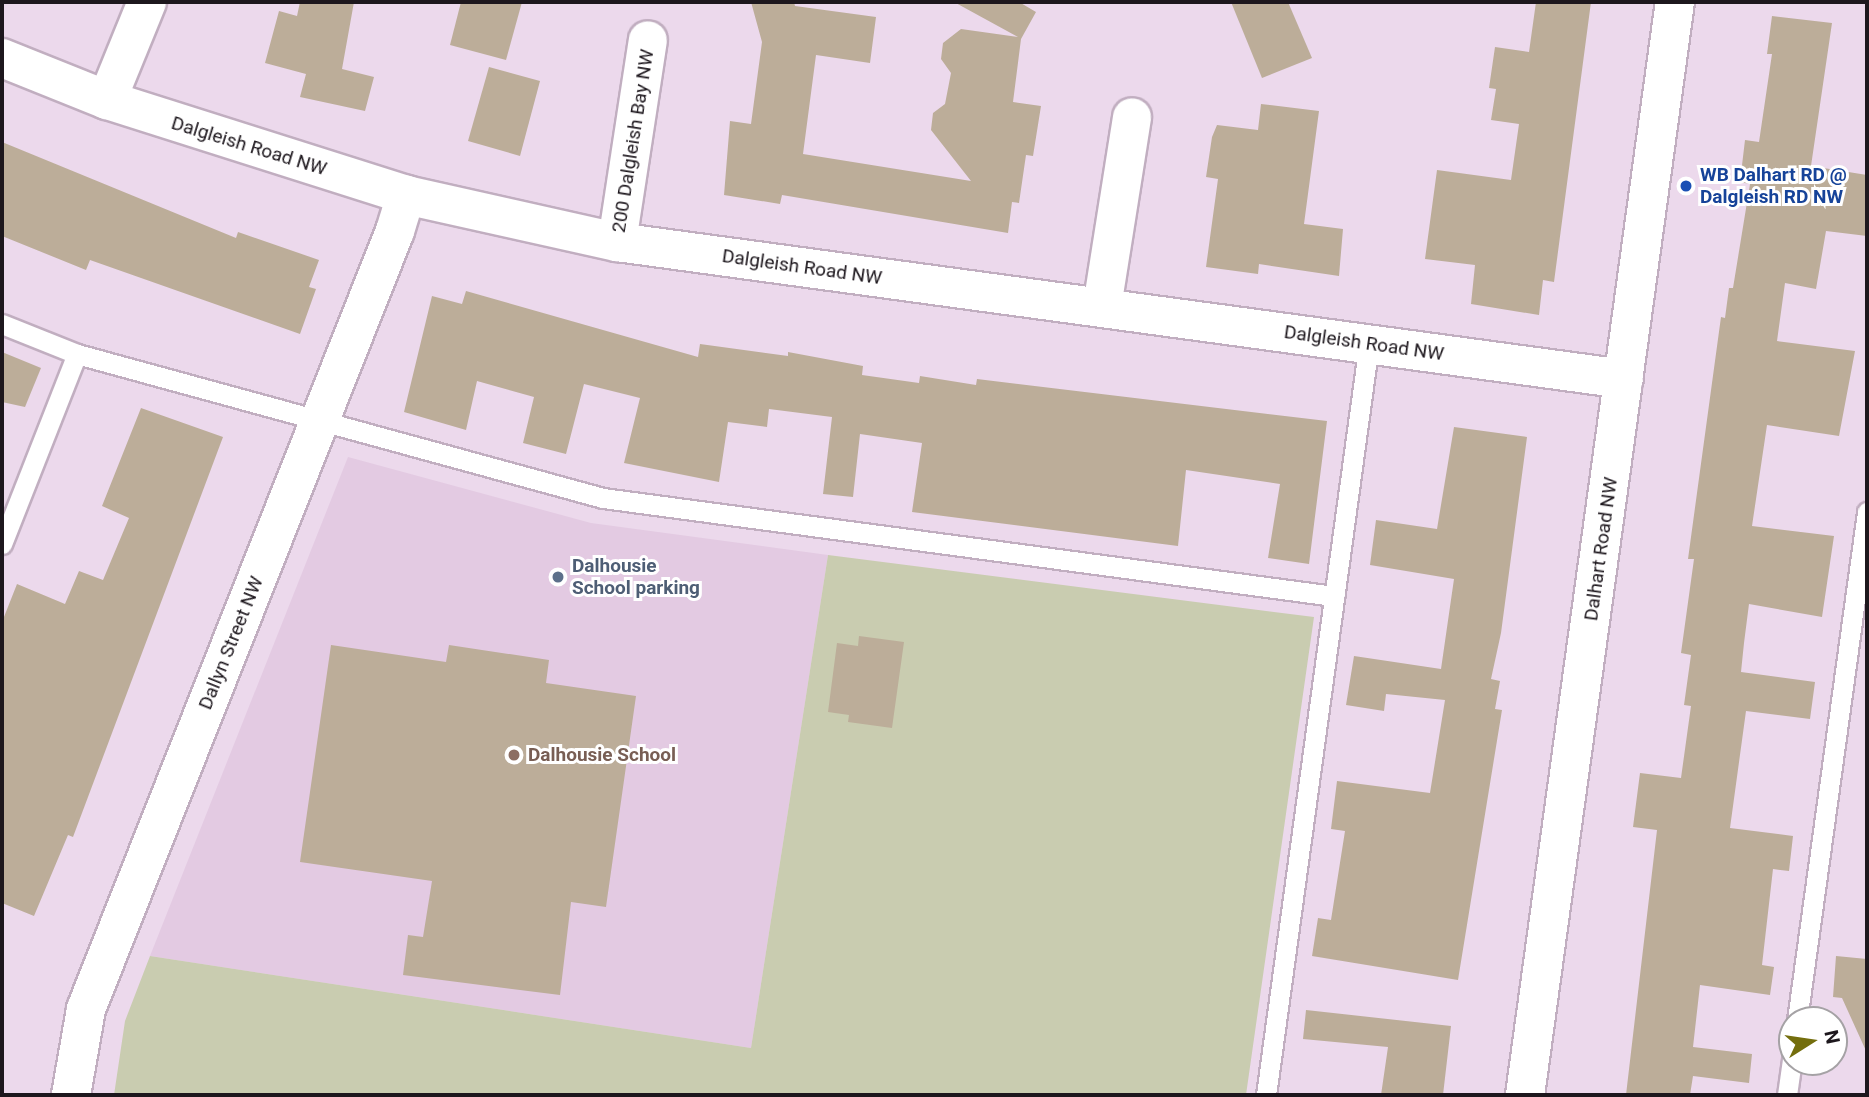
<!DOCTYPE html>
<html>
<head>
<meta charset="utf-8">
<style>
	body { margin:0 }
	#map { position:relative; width:1869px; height:1097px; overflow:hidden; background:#ecd9ec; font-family:Roboto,sans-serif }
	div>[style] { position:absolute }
	.built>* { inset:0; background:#e3cae2 }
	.green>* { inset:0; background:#c9ccb0 }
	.building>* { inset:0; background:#bcad99 }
	.roads { filter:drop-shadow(2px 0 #c1aec0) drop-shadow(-2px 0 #c1aec0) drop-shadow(0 2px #c1aec0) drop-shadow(0 -2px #c1aec0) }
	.lane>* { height:19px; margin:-9.5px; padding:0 9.5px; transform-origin:9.5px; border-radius:9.5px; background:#fff }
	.street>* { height:38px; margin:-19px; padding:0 19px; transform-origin:19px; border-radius:19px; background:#fff }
	.dots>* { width:19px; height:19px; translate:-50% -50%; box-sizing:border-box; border:4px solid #fff; border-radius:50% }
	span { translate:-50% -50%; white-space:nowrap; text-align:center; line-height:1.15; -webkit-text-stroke:6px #fff; paint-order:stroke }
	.street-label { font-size:19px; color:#1d171d }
	.transit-label { font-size:19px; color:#164399; font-weight:700 }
	.left { translate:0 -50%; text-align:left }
	.service-label { font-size:19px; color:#4e5e75; font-weight:700 }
	.education-label { font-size:19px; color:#785e54; font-weight:700 }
	.frame { position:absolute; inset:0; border:4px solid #1d171d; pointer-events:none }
	.north { position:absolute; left:1778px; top:1006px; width:70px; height:70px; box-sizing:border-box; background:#fff; border:2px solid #a5a2a5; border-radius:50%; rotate:78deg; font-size:19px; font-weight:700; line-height:28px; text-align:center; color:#1d171d }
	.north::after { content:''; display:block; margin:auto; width:24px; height:32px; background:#746e0d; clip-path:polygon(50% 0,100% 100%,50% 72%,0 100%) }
</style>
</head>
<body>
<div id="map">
	<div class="built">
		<div style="clip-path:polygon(348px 457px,591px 523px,828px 555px,751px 1048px,150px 956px)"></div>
	</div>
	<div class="green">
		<div style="clip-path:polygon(828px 555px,1314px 617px,1246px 1095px,114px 1095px,125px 1021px,150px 956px,751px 1048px)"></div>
	</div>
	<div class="building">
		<div style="clip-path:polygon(300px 2px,354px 2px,342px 69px,374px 77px,365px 111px,300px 97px,306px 74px,265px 63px,279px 11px,297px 16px)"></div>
		<div style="clip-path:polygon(461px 2px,522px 2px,506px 60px,450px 45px)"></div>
		<div style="clip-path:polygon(751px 2px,794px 2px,795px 6px,876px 17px,870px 63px,816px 55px,803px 154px,971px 181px,931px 130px,933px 113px,945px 104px,951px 73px,941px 59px,943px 43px,961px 29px,1018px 37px,954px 2px,1019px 2px,1036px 12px,1021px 39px,1013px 102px,1041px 106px,1033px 156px,1026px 155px,1019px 203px,1012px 202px,1008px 233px,782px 195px,780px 204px,724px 195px,730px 121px,751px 124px,762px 42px)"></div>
		<div style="clip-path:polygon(1231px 2px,1288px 2px,1312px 58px,1262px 78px)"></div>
		<div style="clip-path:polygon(1536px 2px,1591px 2px,1554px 282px,1543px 280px,1539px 315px,1471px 304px,1475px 265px,1425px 259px,1437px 170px,1511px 180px,1519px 124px,1491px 120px,1496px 89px,1489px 88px,1495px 47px,1529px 52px)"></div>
		<div style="clip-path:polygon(1772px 16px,1832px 23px,1811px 166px,1867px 175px,1867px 236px,1826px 231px,1816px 289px,1785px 283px,1777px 341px,1855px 351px,1839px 436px,1767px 425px,1752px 526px,1834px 536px,1822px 617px,1749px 604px,1744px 643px,1741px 672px,1815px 682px,1810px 719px,1746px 711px,1730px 828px,1793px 836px,1789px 871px,1773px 869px,1762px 965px,1774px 967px,1770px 995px,1700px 985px,1693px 1047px,1752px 1054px,1749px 1083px,1693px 1076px,1690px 1095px,1626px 1095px,1657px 830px,1633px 827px,1640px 773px,1681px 778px,1691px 706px,1684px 705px,1691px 655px,1681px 653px,1694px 559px,1688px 559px,1721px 317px,1725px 318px,1729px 288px,1733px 288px,1750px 184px,1740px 182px,1745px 140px,1759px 142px,1772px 54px,1767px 54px)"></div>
		<div style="clip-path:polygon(489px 67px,540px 81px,520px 156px,468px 141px)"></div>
		<div style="clip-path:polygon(1261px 104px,1319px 111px,1304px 224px,1343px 229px,1339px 276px,1259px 264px,1258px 274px,1206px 267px,1218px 179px,1206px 177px,1212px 137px,1217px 125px,1258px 130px)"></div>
		<div style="clip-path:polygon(2px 142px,236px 238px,238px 232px,319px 260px,309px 287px,316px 289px,300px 334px,90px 260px,86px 270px,2px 236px)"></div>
		<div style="clip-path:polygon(466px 291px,698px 357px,700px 344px,788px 356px,788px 352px,863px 366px,862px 375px,919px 383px,920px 376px,976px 385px,977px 379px,1327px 421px,1309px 564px,1268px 558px,1280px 484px,1186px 470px,1178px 546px,912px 512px,922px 443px,860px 434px,853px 497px,823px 494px,832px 417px,769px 409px,767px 427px,728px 422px,719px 482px,624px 463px,640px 398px,584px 384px,566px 454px,523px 443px,534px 397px,477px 381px,466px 430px,404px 412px,432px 296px,462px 304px)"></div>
		<div style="clip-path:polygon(2px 352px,41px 368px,25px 407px,2px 402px)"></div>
		<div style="clip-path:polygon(141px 408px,223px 437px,73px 837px,68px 835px,34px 916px,2px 903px,2px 622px,17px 584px,65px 604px,79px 571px,103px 580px,129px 518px,102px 506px)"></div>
		<div style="clip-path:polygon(1454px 427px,1527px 437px,1501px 633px,1491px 679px,1500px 681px,1495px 709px,1502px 710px,1458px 980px,1312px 956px,1318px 918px,1331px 920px,1345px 831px,1331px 829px,1337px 781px,1430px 793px,1445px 700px,1386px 694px,1384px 711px,1346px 705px,1354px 656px,1441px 669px,1454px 579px,1370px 565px,1376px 520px,1437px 529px)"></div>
		<div style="clip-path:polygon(859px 636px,904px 642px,892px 728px,848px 722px,849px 715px,828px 712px,837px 643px,858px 646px)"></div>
		<div style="clip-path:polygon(331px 645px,446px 662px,449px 645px,549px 660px,546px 683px,636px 696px,606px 907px,571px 902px,560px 995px,403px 975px,408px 935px,423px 937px,432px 881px,300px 862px)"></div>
		<div style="clip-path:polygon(1836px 956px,1867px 959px,1867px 1053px,1842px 998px,1833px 997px)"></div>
		<div style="clip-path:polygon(1306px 1010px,1451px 1026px,1443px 1095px,1381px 1095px,1388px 1047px,1303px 1039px)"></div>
	</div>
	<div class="roads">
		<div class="lane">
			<div style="left:2px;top:324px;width:81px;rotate:21.8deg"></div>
			<div style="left:77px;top:354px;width:545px;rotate:15.31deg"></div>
			<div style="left:603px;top:498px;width:738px;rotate:7.64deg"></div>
			<div style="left:2px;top:544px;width:204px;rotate:-68.5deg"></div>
			<div style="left:1797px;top:1020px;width:513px;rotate:-82.15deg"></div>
			<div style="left:1266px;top:1095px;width:759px;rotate:-82.2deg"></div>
			<div style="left:1787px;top:1095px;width:37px;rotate:-82deg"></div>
		</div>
		<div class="street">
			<div style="left:2px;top:58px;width:113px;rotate:21.8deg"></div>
			<div style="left:107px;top:100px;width:314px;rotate:17.6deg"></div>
			<div style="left:406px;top:195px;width:216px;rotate:12.6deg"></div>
			<div style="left:617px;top:242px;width:1016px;rotate:7.75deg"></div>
			<div style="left:107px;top:100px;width:106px;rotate:-67.8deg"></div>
			<div style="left:617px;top:242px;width:204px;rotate:-81.3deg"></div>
			<div style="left:1102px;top:307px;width:192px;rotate:-81deg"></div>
			<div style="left:71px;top:1095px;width:87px;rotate:-80.1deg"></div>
			<div style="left:86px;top:1009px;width:837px;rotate:-68.34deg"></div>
			<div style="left:395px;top:231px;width:38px;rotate:-73deg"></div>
			<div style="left:1525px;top:1095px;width:1103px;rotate:-82.19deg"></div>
		</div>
	</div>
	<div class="dots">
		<div style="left:1686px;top:186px;background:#1a4fb4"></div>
		<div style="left:558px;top:577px;background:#5c6f8a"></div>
		<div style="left:514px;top:755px;background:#8d6e63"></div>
	</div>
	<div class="street-label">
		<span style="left:633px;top:141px;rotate:-81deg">200 Dalgleish Bay NW</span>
		<span style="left:249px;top:146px;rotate:17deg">Dalgleish Road NW</span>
		<span style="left:802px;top:267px;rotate:8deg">Dalgleish Road NW</span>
		<span style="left:1364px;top:343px;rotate:8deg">Dalgleish Road NW</span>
		<span style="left:1601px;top:549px;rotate:-82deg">Dalhart Road NW</span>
		<span style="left:231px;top:643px;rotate:-68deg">Dallyn Street NW</span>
	</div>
	<div class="transit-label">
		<span class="left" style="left:1700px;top:186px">WB Dalhart RD @<br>Dalgleish RD NW</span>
	</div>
	<div class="service-label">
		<span class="left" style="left:572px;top:577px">Dalhousie<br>School parking</span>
	</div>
	<div class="education-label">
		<span class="left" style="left:528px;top:755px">Dalhousie School</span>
	</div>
	<div class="frame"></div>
	<div class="north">N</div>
</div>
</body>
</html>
